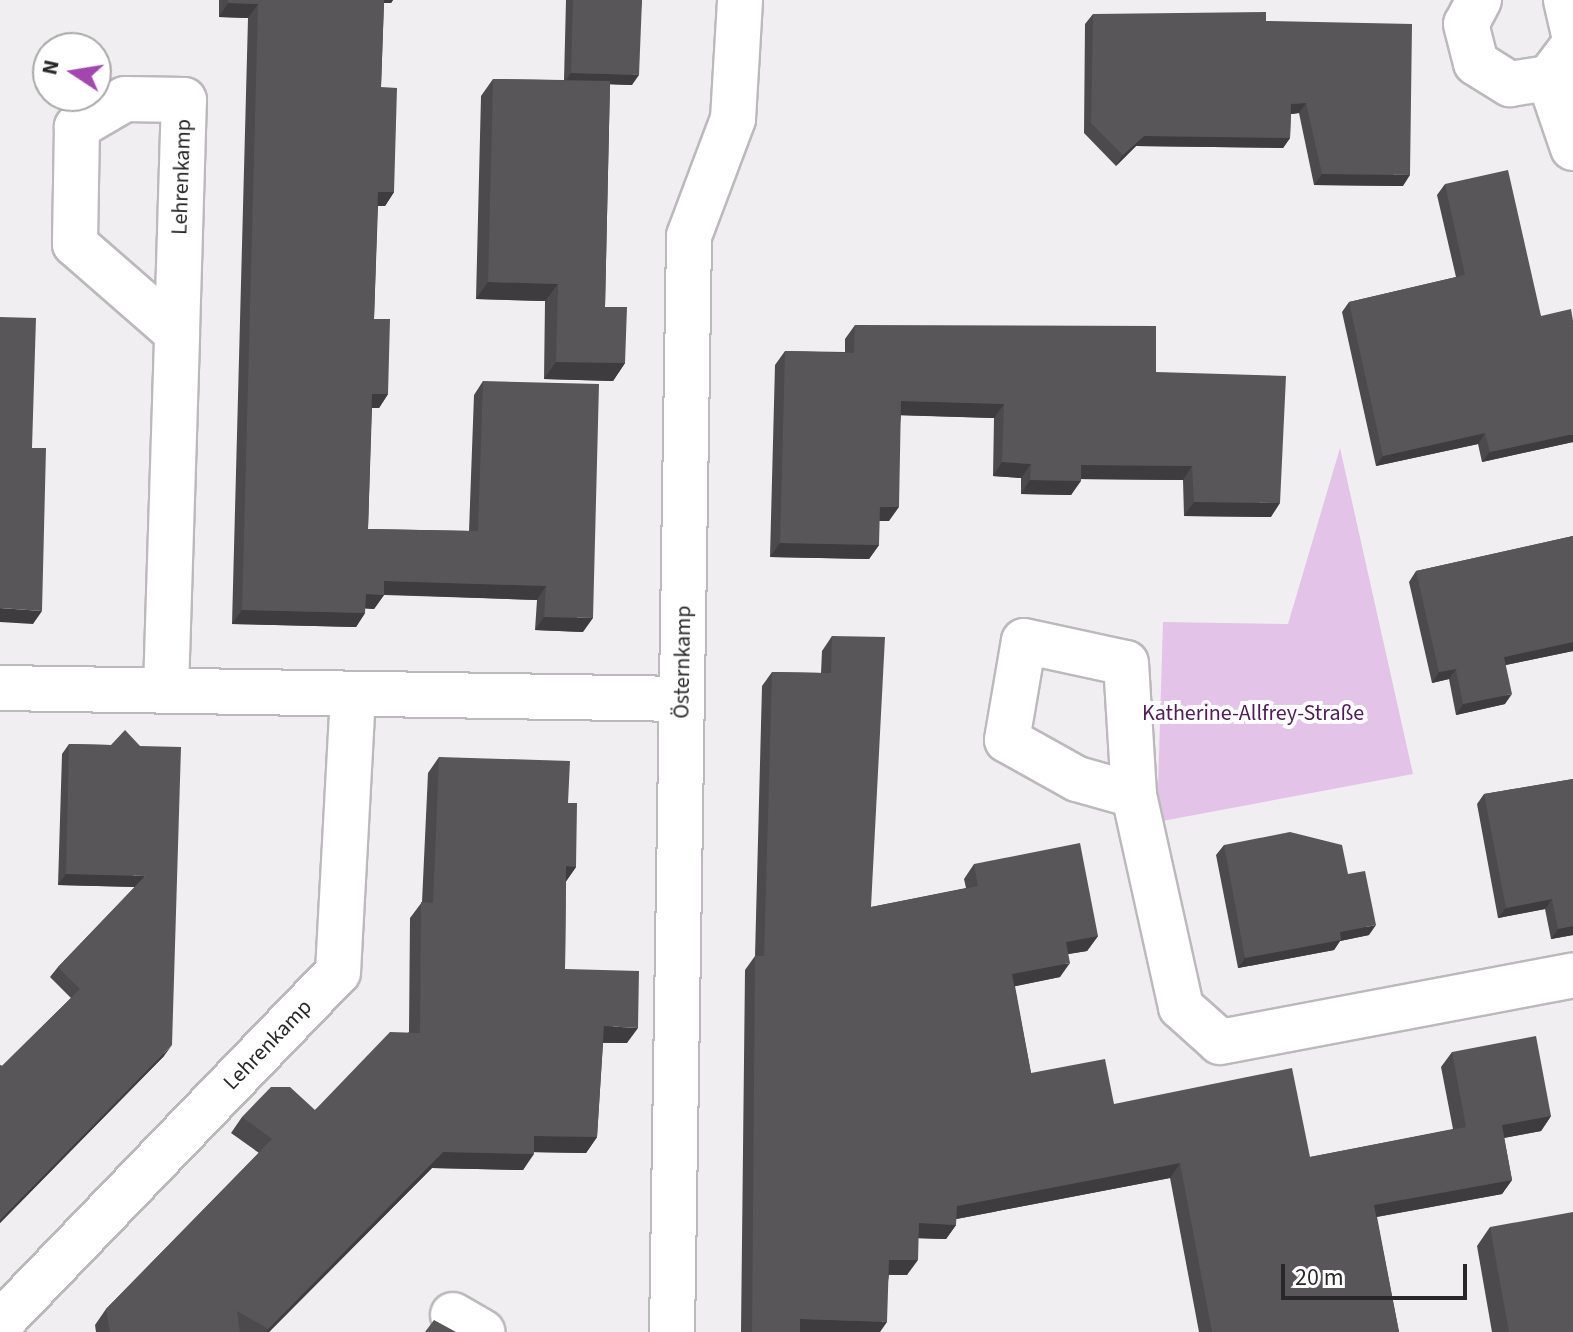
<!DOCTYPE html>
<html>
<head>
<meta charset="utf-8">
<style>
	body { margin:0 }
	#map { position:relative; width:1573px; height:1332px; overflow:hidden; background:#f1eef1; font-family:"Source Sans 3",sans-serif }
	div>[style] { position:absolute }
	.green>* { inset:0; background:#e4c3e8 }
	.roads { filter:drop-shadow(2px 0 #bcb9bc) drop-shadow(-2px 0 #bcb9bc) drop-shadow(0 2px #bcb9bc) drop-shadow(0 -2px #bcb9bc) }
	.minor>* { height:44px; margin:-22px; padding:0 22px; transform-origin:22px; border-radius:22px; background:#fff }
	.wall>* { inset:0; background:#4c4a4c }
	.shaded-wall>* { inset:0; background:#3e3c3e }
	.building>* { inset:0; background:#585658 }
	span { translate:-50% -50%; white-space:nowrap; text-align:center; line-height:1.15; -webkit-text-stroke:8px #fff; paint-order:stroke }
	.street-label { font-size:22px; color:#292729 }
	.park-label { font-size:22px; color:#511a59 }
	.north { position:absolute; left:32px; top:32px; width:80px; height:80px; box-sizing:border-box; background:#fff; border:2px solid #a9a9a9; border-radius:50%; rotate:282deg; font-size:22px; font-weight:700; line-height:32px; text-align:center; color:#292729 }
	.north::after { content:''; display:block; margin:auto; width:28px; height:36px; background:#a346b0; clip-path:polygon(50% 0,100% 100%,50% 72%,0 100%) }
	.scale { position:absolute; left:1281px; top:1264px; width:186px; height:36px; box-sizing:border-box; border:4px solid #292729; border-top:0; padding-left:10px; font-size:24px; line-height:28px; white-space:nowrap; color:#292729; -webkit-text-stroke:6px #fff; paint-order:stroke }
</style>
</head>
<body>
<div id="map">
	<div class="green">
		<div style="clip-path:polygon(1340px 448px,1413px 774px,1157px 822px,1163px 622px,1288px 624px)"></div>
	</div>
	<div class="roads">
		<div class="minor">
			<div style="left:1479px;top:0;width:27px;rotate:118deg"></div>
			<div style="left:1466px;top:24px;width:40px;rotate:75.6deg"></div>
			<div style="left:1476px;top:63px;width:40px;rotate:32deg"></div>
			<div style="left:1510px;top:84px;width:39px;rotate:-9deg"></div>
			<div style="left:1549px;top:78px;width:40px;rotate:-53deg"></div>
			<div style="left:1566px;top:0;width:31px;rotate:77deg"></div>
			<div style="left:1549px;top:78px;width:74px;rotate:71.1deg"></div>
			<div style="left:0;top:688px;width:682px;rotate:0.92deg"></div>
			<div style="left:166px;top:689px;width:356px;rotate:-88.2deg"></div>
			<div style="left:177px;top:333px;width:233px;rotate:-88.3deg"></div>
			<div style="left:184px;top:100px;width:59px;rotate:-179deg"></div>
			<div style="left:125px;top:99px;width:56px;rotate:149.7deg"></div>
			<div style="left:77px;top:127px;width:117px;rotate:91deg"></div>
			<div style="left:75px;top:244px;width:135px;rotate:41.1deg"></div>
			<div style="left:1134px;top:795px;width:59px;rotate:-164.3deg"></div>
			<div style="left:1077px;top:779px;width:80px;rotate:-150.9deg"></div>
			<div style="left:1007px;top:740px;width:100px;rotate:-80.3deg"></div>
			<div style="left:1024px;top:641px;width:104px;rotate:12.2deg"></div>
			<div style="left:1126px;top:663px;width:132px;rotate:86.5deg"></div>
			<div style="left:1134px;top:795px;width:217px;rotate:77.5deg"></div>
			<div style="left:1181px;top:1007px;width:52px;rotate:41.9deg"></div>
			<div style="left:1220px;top:1042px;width:359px;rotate:-10.7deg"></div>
			<div style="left:453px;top:1315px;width:34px;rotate:30deg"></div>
			<div style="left:7px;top:1316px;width:477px;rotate:-46.1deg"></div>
			<div style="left:338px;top:972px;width:274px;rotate:-86.9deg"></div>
			<div style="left:672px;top:1332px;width:1096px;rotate:-89.11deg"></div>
			<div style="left:689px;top:236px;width:125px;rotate:-69.4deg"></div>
			<div style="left:733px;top:119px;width:119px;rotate:-86.6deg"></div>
		</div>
	</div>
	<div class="wall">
		<div style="clip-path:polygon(219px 0,393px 0,391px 3px,384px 3px,381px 87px,394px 192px,385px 206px,378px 206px,374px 319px,388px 394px,379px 408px,372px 408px,368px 529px,469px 531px,474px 395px,483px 381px,583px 632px,535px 630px,537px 600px,384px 595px,374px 609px,365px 608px,365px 613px,356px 627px,232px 624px,248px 18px,219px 17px)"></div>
		<div style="clip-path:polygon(566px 0,642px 0,632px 85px,610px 84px,605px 307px,625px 363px,613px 381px,544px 379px,545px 301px,476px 299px,481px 96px,493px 79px,564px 80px)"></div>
		<div style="clip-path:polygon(1093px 14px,1266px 21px,1403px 186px,1314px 185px,1299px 113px,1291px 114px,1290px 138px,1283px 148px,1136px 146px,1116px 166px,1084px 133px,1085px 24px)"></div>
		<div style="clip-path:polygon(1445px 184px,1541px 316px,1573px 442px,1482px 462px,1478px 444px,1376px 466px,1342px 312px,1349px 302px,1456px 277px,1437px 195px)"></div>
		<div style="clip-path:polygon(855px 325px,1156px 372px,1271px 517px,1184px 516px,1183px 480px,1081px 479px,1071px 495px,1021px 494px,1021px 478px,993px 476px,994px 418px,901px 415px,889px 521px,879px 521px,879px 545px,869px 559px,770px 557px,775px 365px,785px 351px,845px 352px,845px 339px)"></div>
		<div style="clip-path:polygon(1573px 536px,1573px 651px,1506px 665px,1505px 704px,1456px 715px,1449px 679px,1432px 683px,1409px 582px,1416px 571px)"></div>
		<div style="clip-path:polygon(832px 636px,871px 907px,966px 888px,964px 879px,974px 864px,1098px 936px,1087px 951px,1068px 954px,1060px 977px,1015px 986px,1031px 1073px,1114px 1104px,1310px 1157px,1453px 1129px,1441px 1067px,1452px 1052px,1551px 1116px,1541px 1131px,1504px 1138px,1512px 1180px,1502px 1194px,1377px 1217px,1399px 1332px,1199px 1332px,1170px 1178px,956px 1219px,956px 1225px,946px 1239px,918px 1238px,907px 1275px,889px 1275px,880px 1332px,741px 1332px,745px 970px,755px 956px,762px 686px,772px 672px,821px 673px,822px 651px)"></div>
		<div style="clip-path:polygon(69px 744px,111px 745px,164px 1056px,0 1223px,0 1065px,2px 1066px,71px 998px,50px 977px,58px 967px,135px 887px,58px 885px,62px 754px)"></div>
		<div style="clip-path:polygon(439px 757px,568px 803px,576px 867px,566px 881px,565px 969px,627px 1043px,603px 1043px,597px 1137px,586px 1153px,534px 1152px,523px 1170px,432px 1168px,269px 1332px,96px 1332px,95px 1325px,106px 1309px,259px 1153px,231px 1133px,242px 1117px,315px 1110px,409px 1032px,410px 918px,422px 902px,428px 773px)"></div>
		<div style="clip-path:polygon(1573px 779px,1573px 935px,1551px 939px,1545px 909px,1498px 918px,1477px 804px,1484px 794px)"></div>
		<div style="clip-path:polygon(1224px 845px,1348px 874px,1369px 935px,1340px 941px,1334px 950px,1238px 968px,1216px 855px)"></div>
		<div style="clip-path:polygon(1490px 1227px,1573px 1332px,1492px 1332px,1477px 1246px)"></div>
	</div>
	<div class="shaded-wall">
		<div style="clip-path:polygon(377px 0,393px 0,391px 3px,375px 3px)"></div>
		<div style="clip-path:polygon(228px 3px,258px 4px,248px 18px,219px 17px)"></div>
		<div style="clip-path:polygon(571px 73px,639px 75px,632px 85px,564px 83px)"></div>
		<div style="clip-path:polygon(1306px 103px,1299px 113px,1284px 115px,1291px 104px)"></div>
		<div style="clip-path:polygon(1144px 136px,1290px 138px,1283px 148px,1136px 146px,1116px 166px,1123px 155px)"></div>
		<div style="clip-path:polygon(1322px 174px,1410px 175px,1403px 186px,1314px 185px)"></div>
		<div style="clip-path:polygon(378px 192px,394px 192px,385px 206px,369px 206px)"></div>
		<div style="clip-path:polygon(488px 282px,558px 284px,545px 301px,476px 299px)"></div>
		<div style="clip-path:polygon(556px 362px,625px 363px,613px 381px,544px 379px)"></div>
		<div style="clip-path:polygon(372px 394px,388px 394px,379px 408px,362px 408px)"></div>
		<div style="clip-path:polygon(901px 401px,1004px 404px,994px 418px,891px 415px)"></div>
		<div style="clip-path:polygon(1485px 433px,1478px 444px,1376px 466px,1383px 456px)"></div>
		<div style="clip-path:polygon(1573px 434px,1573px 442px,1482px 462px,1490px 452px)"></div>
		<div style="clip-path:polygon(1002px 462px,1031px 464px,1021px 478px,993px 476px)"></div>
		<div style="clip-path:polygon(1081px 465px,1192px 466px,1183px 480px,1071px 479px)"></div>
		<div style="clip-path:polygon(1030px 480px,1081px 481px,1071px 495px,1021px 494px)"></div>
		<div style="clip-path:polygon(1194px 502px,1280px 503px,1271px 517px,1184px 516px)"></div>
		<div style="clip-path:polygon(880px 507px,899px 507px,889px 521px,870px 521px)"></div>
		<div style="clip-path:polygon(780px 543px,879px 545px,869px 559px,770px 557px)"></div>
		<div style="clip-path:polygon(384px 581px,546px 586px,537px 600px,374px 594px)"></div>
		<div style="clip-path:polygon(366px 594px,384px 595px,374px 609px,356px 608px)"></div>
		<div style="clip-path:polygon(0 608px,42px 611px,33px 624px,0 622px)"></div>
		<div style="clip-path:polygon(242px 610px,365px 613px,356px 627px,232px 624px)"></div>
		<div style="clip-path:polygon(544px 617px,593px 618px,583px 632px,535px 630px)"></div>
		<div style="clip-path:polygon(1573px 642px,1573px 651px,1496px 667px,1504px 657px)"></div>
		<div style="clip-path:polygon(1456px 669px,1449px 679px,1432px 683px,1439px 672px)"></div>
		<div style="clip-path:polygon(1512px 694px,1505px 704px,1456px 715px,1463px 704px)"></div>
		<div style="clip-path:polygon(566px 866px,576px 867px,565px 883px)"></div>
		<div style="clip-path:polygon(66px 874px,145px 876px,138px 887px,58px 885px)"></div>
		<div style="clip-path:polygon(1552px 899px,1545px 909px,1498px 918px,1506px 908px)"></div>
		<div style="clip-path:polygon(1376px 925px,1369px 935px,1340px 941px,1334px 950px,1238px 968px,1245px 958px,1340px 932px)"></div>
		<div style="clip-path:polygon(1573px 926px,1573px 935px,1551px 939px,1558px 929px)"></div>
		<div style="clip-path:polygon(1098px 936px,1087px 951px,1056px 956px,1066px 942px)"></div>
		<div style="clip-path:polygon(1070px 963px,1060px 977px,1002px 989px,1012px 974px)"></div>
		<div style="clip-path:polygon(604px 1026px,638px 1028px,627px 1043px,593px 1042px)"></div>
		<div style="clip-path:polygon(172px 1045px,164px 1056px,0 1223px,0 1220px)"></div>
		<div style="clip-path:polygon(1551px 1116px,1541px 1131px,1492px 1140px,1502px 1125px)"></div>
		<div style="clip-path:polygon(534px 1136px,597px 1137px,586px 1153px,523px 1152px)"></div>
		<div style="clip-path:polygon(443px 1152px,534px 1154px,523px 1170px,432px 1168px,269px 1332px,266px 1332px)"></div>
		<div style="clip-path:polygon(1180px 1163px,1170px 1178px,946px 1221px,957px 1206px)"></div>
		<div style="clip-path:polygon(1512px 1180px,1502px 1194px,1364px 1219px,1374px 1205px)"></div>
		<div style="clip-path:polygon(919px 1223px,956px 1225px,946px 1239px,908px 1238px)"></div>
		<div style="clip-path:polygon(889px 1260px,918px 1260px,907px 1275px,879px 1274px)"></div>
		<div style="clip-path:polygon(800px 1319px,887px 1322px,880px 1332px,792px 1332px)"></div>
	</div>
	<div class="building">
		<div style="clip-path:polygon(228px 0,384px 0,381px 87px,397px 88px,394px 192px,378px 192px,374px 319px,390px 319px,388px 394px,372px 394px,368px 529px,478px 531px,483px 381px,599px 384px,593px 618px,544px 617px,546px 586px,384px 581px,384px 595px,366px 594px,365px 613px,242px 610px,258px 4px,228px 3px)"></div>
		<div style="clip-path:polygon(573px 0,642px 0,639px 75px,571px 73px)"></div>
		<div style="clip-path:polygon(1266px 12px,1266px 21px,1412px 24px,1410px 175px,1322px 174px,1306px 103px,1291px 104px,1290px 138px,1144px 136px,1123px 155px,1091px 123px,1093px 14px)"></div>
		<div style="clip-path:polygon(493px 79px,610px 81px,605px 307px,627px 307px,625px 363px,556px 362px,558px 284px,488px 282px)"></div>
		<div style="clip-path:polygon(1508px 170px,1541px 316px,1571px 309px,1573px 321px,1573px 434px,1490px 452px,1485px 433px,1383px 456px,1349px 302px,1465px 275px,1445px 184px)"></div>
		<div style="clip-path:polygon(0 317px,36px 318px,32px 448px,46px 448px,42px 611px,0 608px)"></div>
		<div style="clip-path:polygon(855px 325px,1156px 326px,1156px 372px,1286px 376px,1280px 503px,1194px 502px,1192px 466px,1081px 465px,1081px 481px,1030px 480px,1031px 464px,1002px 462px,1004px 404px,901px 401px,899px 507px,880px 507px,879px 545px,780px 543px,785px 351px,854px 353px)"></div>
		<div style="clip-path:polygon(1573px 536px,1573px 642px,1504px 657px,1512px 694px,1463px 704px,1456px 669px,1439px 672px,1416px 571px)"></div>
		<div style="clip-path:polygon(832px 636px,885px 637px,871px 907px,978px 886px,974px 864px,1080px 843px,1098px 936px,1066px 942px,1070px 963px,1012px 974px,1031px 1073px,1105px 1059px,1114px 1104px,1292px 1068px,1310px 1157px,1466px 1127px,1452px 1052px,1536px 1036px,1551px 1116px,1502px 1125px,1512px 1180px,1374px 1205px,1399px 1332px,1212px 1332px,1180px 1163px,957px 1206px,956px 1225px,919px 1223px,918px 1260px,889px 1260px,887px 1322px,800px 1319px,800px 1332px,752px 1332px,755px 956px,764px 956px,772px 672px,831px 673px)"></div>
		<div style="clip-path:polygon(125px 730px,140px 746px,181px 747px,172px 1045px,0 1220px,0 1065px,2px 1066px,80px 989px,58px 967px,145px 876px,66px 874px,69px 744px,111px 745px)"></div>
		<div style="clip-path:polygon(439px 757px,570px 761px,568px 803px,577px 803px,576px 867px,566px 866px,565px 969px,639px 971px,638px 1028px,604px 1026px,597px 1137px,534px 1136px,534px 1154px,443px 1152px,268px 1329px,237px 1311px,240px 1332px,110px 1332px,106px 1309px,272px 1139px,242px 1117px,271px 1087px,290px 1087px,315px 1110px,390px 1032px,420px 1033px,421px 902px,433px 903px)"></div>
		<div style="clip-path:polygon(1573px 779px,1573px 926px,1558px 929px,1552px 899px,1506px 908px,1484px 794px)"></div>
		<div style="clip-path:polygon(1290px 832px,1342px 845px,1348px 874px,1365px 871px,1376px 925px,1340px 932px,1341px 940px,1245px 958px,1224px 845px)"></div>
		<div style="clip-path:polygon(1573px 1212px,1573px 1332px,1509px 1332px,1490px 1227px)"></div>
		<div style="clip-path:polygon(434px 1320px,456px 1332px,425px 1332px)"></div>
	</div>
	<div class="street-label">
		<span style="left:182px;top:177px;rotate:-88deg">Lehrenkamp</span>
		<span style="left:683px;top:662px;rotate:-89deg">Östernkamp</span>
		<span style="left:268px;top:1045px;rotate:-46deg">Lehrenkamp</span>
	</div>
	<div class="park-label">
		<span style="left:1253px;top:714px">Katherine-Allfrey-Straße</span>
	</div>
	<div class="north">N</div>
	<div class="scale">20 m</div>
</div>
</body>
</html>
